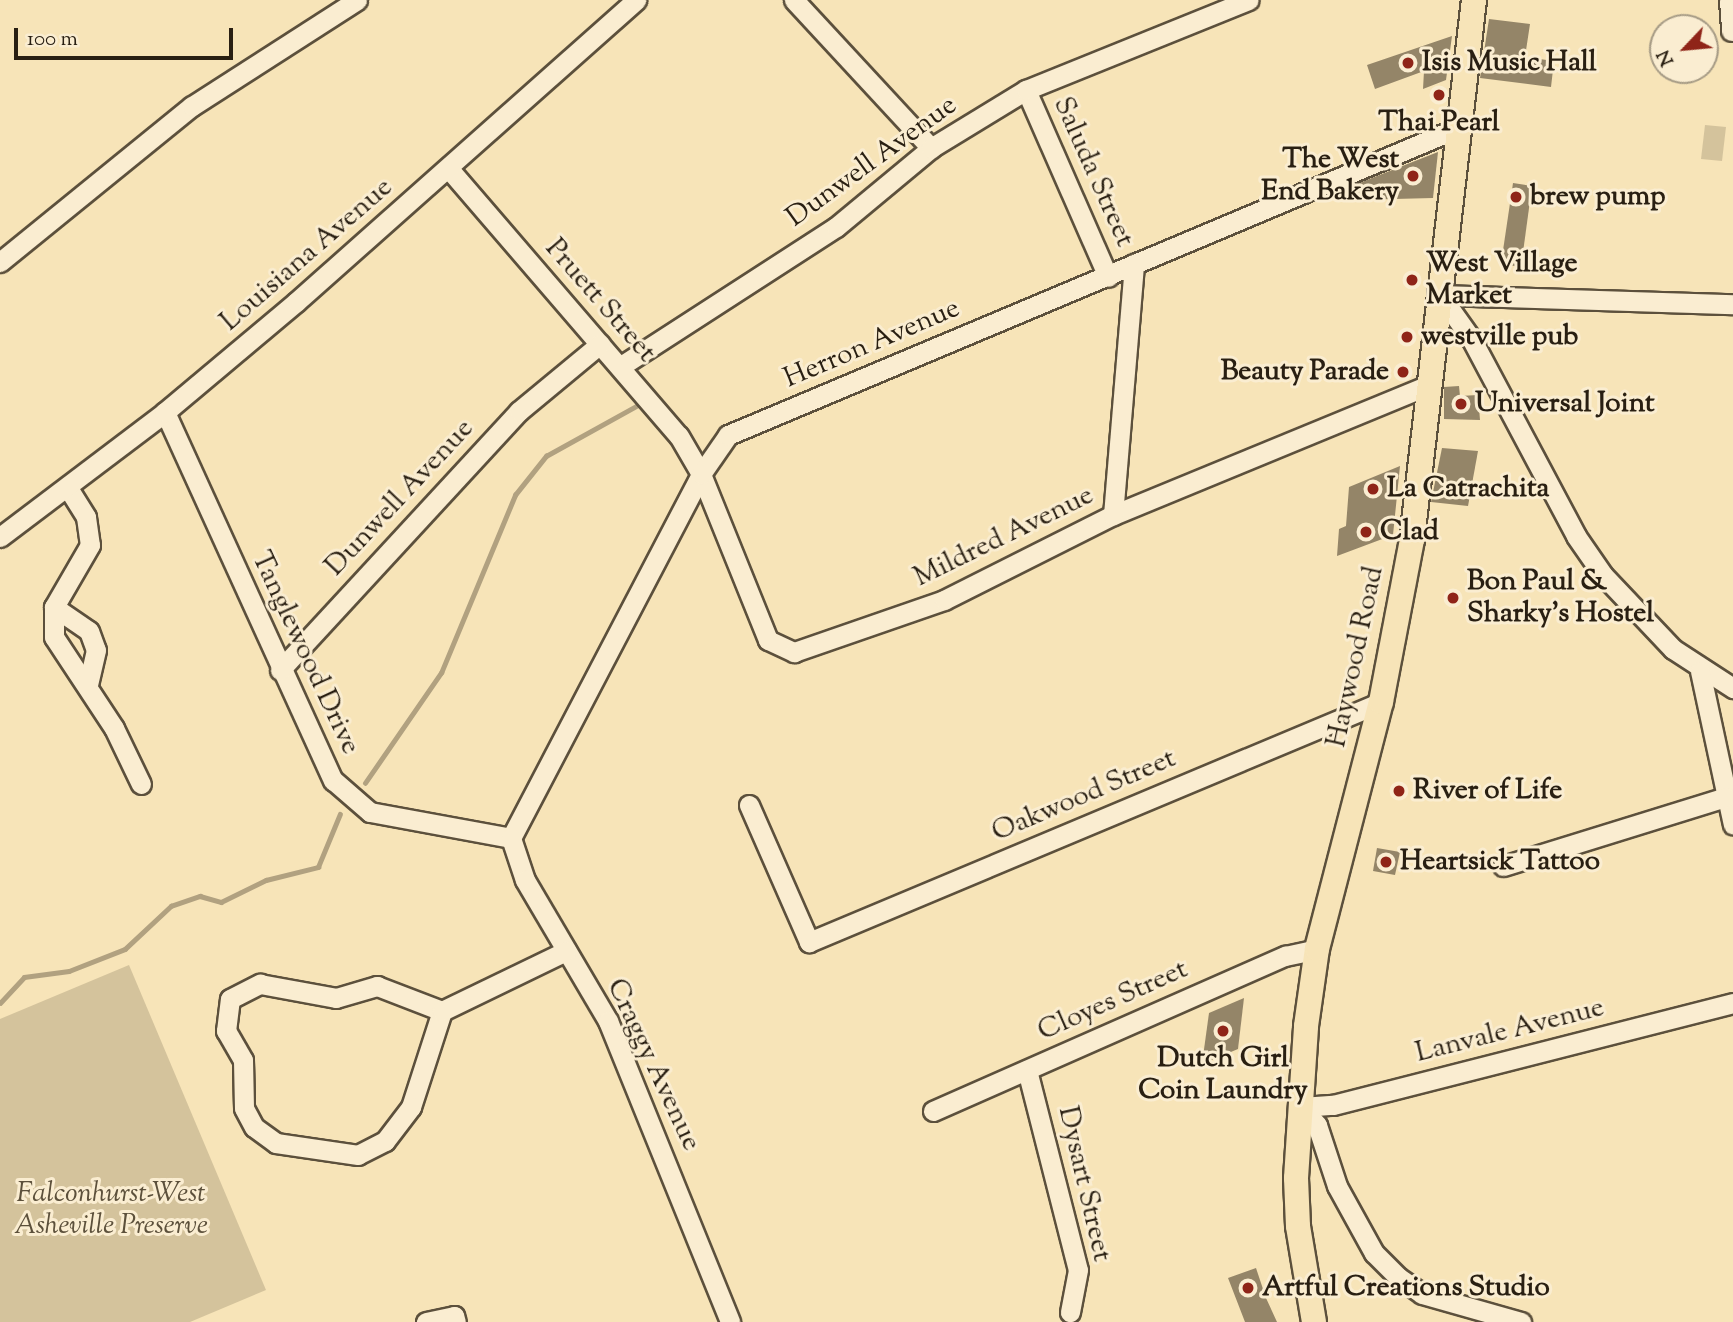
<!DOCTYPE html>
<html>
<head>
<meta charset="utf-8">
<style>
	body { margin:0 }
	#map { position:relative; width:1733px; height:1322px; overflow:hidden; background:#f7e4b8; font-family:"Sorts Mill Goudy",serif }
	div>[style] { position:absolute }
	.green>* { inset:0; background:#d4c39c }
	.stream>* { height:4.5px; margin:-2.25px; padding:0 2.25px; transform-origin:2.25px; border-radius:2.25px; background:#b1a180 }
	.building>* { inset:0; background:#948568 }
	.roads { filter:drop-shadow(2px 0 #5c503c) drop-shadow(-2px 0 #5c503c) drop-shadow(0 2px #5c503c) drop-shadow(0 -2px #5c503c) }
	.minor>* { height:19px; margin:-9.5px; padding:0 9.5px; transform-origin:9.5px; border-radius:9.5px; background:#faedd1 }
	.major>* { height:24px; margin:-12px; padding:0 12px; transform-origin:12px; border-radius:12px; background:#f7e4b8 }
	.dots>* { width:19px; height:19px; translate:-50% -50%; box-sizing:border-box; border:4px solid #faedd1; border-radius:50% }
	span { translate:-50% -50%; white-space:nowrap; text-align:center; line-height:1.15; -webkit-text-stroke:6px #faedd1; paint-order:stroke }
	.poi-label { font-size:28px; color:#291f12; font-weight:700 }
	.left { translate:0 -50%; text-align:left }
	.right { translate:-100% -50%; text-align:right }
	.street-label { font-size:28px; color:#291f12 }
	.park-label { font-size:28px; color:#5c503b; font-style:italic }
	.north { position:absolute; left:1649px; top:14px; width:70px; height:70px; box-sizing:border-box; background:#faedd1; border:2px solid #a69b85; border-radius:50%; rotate:244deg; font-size:19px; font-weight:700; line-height:28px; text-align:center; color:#291f12 }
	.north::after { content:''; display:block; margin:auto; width:24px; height:32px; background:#8f2418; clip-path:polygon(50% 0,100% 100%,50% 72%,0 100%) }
	.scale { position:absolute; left:14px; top:28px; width:219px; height:32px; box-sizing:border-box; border:4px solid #291f12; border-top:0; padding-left:9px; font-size:21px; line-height:24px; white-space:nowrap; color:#291f12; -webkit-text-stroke:5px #faedd1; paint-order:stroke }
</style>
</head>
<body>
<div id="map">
	<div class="green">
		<div style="clip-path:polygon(1705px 125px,1726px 127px,1722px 161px,1701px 159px)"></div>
		<div style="clip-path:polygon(129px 965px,266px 1290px,190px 1322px,0 1322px,0 1019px)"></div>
	</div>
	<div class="stream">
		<div style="left:365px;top:783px;width:134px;rotate:-55.4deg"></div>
		<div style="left:441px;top:673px;width:193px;rotate:-67.4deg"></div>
		<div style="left:515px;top:495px;width:50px;rotate:-51.5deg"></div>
		<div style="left:546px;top:456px;width:105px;rotate:-29deg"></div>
		<div style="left:0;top:1003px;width:35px;rotate:-47deg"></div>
		<div style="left:24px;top:977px;width:45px;rotate:-7.6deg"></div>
		<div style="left:69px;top:971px;width:60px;rotate:-21.4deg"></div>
		<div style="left:125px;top:949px;width:63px;rotate:-43.1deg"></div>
		<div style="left:171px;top:906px;width:31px;rotate:-19deg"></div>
		<div style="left:200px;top:896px;width:22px;rotate:16deg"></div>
		<div style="left:221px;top:902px;width:50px;rotate:-26.1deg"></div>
		<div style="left:266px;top:880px;width:54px;rotate:-14deg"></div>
		<div style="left:318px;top:867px;width:57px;rotate:-67.5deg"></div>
	</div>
	<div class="building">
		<div style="clip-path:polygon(1489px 19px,1530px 24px,1525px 57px,1554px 61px,1551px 87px,1480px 78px)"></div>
		<div style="clip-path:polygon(1452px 36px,1446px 80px,1423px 89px,1424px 71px,1375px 89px,1367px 65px)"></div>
		<div style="clip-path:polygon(1438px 152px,1433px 198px,1355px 200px,1354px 185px)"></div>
		<div style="clip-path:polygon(1513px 183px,1532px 186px,1521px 267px,1501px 264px)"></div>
		<div style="clip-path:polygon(1459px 386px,1460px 396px,1478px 395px,1480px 420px,1444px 419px,1444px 387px)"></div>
		<div style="clip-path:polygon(1442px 448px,1478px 451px,1468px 506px,1431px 502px)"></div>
		<div style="clip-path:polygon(1400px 466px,1393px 535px,1337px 556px,1339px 529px,1346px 526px,1349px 487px)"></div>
		<div style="clip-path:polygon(1377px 848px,1400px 852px,1395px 875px,1373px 871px)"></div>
		<div style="clip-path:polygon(1244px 998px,1238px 1049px,1202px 1064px,1209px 1013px)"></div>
		<div style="clip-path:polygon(1256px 1268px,1266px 1298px,1277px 1322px,1245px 1322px,1228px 1278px)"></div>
	</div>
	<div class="roads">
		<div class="minor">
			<div style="left:794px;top:0;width:202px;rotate:47.2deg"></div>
			<div style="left:1729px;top:0;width:31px;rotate:86deg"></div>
			<div style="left:1026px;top:90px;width:204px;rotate:66.3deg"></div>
			<div style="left:449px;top:169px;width:352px;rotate:49.3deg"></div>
			<div style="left:679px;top:436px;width:44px;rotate:59.9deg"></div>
			<div style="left:701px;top:474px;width:179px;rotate:68deg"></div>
			<div style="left:768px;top:640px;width:29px;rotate:25deg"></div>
			<div style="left:794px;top:652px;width:159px;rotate:-19.1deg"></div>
			<div style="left:944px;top:600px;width:189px;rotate:-26.7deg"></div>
			<div style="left:1113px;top:515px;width:341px;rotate:-22.4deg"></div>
			<div style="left:0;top:262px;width:247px;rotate:-39.1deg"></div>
			<div style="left:192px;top:106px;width:196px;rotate:-32.7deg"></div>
			<div style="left:1440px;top:295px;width:55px;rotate:54.6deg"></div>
			<div style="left:1472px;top:340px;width:222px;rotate:62deg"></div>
			<div style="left:1576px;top:536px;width:47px;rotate:55.3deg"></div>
			<div style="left:1603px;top:575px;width:102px;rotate:46.6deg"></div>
			<div style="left:1673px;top:649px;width:72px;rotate:33deg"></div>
			<div style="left:1440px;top:295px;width:293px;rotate:1.8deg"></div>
			<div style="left:621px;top:366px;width:256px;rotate:-32.9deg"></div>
			<div style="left:836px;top:227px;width:124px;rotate:-39.7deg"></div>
			<div style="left:931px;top:148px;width:111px;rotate:-31.4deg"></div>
			<div style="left:1026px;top:90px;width:240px;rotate:-22deg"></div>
			<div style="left:165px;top:412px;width:405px;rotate:65.5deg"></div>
			<div style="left:333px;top:780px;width:49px;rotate:40.9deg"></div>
			<div style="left:370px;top:812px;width:143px;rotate:10.4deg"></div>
			<div style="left:68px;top:488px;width:34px;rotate:58deg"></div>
			<div style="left:86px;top:517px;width:28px;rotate:82deg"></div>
			<div style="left:90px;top:545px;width:72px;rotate:120.1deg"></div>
			<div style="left:54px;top:607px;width:30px;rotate:90deg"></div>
			<div style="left:54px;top:637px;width:109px;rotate:56.6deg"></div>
			<div style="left:114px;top:728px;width:62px;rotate:64.3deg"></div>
			<div style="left:1113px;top:515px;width:252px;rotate:-85.2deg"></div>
			<div style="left:0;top:537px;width:207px;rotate:-37.1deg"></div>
			<div style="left:165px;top:412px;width:171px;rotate:-40deg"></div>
			<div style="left:296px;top:302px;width:455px;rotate:-41.6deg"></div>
			<div style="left:54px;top:607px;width:42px;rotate:34.4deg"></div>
			<div style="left:89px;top:631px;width:20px;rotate:70deg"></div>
			<div style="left:96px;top:650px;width:36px;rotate:103deg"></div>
			<div style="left:280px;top:670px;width:352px;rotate:-47.3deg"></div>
			<div style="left:519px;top:411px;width:105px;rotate:-39.6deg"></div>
			<div style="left:1700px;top:671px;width:157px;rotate:77.9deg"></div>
			<div style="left:749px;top:805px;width:150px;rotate:66.3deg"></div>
			<div style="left:809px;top:942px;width:620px;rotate:-22.76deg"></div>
			<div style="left:511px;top:838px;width:411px;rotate:-62.4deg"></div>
			<div style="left:701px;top:474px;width:47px;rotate:-55.3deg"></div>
			<div style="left:728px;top:435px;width:794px;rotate:-22.82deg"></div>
			<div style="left:511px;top:838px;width:44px;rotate:71.6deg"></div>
			<div style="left:525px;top:880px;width:164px;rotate:59.5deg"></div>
			<div style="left:608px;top:1021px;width:325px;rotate:67.9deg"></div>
			<div style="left:1503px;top:866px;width:233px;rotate:-17.2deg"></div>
			<div style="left:442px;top:1011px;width:101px;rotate:107.9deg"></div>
			<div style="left:411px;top:1107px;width:43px;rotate:127.4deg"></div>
			<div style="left:385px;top:1141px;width:30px;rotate:153deg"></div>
			<div style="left:358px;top:1155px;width:83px;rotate:-171.7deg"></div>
			<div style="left:276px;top:1143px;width:27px;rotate:-144deg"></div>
			<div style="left:254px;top:1127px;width:21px;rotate:-118deg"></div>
			<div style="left:244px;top:1108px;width:48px;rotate:-91.2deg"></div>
			<div style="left:243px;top:1060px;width:34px;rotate:-120deg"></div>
			<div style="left:226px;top:1031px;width:32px;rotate:-83deg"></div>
			<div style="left:230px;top:999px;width:34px;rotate:-27deg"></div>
			<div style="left:260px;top:984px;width:77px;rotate:10.4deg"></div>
			<div style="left:336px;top:998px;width:43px;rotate:-16.3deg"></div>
			<div style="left:377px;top:986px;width:70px;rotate:21deg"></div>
			<div style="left:442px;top:1011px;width:138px;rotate:-25.8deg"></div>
			<div style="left:1027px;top:1070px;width:206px;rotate:75.7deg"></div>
			<div style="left:1078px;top:1270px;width:43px;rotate:100.8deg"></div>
			<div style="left:1301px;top:1107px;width:32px;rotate:-4deg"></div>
			<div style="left:1333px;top:1105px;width:413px;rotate:-14.3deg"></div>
			<div style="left:1301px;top:1107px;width:24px;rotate:48deg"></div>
			<div style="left:1317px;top:1125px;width:64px;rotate:71.8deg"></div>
			<div style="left:1337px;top:1186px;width:77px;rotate:61.1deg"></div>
			<div style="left:1374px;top:1253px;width:34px;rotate:45deg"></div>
			<div style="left:1398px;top:1277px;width:29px;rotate:35deg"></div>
			<div style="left:1422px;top:1294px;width:103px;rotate:15.8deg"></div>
			<div style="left:933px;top:1111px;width:385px;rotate:-23.8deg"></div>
			<div style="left:1285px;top:956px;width:33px;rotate:-12deg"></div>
			<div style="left:426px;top:1322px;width:29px;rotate:-12deg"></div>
			<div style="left:454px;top:1316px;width:6px;rotate:72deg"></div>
		</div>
		<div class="major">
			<div style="left:1314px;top:1322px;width:97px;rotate:-99.5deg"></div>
			<div style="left:1298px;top:1226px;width:48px;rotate:-92.4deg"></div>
			<div style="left:1296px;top:1178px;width:152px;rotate:-86.2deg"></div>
			<div style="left:1306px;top:1026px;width:78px;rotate:-81.9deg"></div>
			<div style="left:1317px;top:949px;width:255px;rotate:-75.5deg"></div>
			<div style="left:1381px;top:702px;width:166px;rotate:-79.2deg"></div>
			<div style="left:1412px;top:539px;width:543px;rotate:-83.44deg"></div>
		</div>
	</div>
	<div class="dots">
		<div style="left:1408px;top:63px;background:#8f2418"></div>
		<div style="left:1439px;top:95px;background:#8f2418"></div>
		<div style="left:1413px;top:176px;background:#8f2418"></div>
		<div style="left:1516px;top:197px;background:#8f2418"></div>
		<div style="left:1412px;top:280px;background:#8f2418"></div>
		<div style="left:1407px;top:337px;background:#8f2418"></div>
		<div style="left:1403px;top:372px;background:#8f2418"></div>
		<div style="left:1461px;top:404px;background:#8f2418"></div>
		<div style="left:1373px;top:489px;background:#8f2418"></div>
		<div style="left:1366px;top:532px;background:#8f2418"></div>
		<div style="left:1453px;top:598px;background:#8f2418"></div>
		<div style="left:1399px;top:791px;background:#8f2418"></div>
		<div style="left:1386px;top:862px;background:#8f2418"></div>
		<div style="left:1223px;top:1031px;background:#8f2418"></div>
		<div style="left:1248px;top:1288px;background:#8f2418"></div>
	</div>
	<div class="poi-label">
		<span class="left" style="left:1422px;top:63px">Isis Music Hall</span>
		<span style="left:1439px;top:123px">Thai Pearl</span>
		<span class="right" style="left:1399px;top:176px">The West<br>End Bakery</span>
		<span class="left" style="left:1530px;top:197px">brew pump</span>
		<span class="left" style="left:1426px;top:280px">West Village<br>Market</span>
		<span class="left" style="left:1421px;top:337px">westville pub</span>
		<span class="right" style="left:1389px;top:372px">Beauty Parade</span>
		<span class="left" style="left:1475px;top:404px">Universal Joint</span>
		<span class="left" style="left:1387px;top:489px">La Catrachita</span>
		<span class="left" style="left:1380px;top:532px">Clad</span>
		<span class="left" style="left:1467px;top:598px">Bon Paul &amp;<br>Sharky's Hostel</span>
		<span class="left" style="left:1413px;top:791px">River of Life</span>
		<span class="left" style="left:1400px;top:862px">Heartsick Tattoo</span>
		<span style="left:1223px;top:1075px">Dutch Girl<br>Coin Laundry</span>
		<span class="left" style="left:1262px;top:1288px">Artful Creations Studio</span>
	</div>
	<div class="street-label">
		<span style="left:872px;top:162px;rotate:-36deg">Dunwell Avenue</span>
		<span style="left:1093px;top:172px;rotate:66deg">Saluda Street</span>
		<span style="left:307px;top:255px;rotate:-41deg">Louisiana Avenue</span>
		<span style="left:600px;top:301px;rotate:49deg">Pruett Street</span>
		<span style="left:872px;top:344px;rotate:-23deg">Herron Avenue</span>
		<span style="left:400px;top:498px;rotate:-47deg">Dunwell Avenue</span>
		<span style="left:1004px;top:537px;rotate:-26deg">Mildred Avenue</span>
		<span style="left:305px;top:653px;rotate:65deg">Tanglewood Drive</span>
		<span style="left:1356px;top:657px;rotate:-78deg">Haywood Road</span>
		<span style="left:1084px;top:796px;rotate:-23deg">Oakwood Street</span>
		<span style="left:1113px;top:1001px;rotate:-24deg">Cloyes Street</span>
		<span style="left:1510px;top:1031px;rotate:-14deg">Lanvale Avenue</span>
		<span style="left:653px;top:1065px;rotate:65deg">Craggy Avenue</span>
		<span style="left:1084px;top:1184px;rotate:77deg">Dysart Street</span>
	</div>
	<div class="park-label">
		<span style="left:111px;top:1210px">Falconhurst-West<br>Asheville Preserve</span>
	</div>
	<div class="north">N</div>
	<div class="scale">100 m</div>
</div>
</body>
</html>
